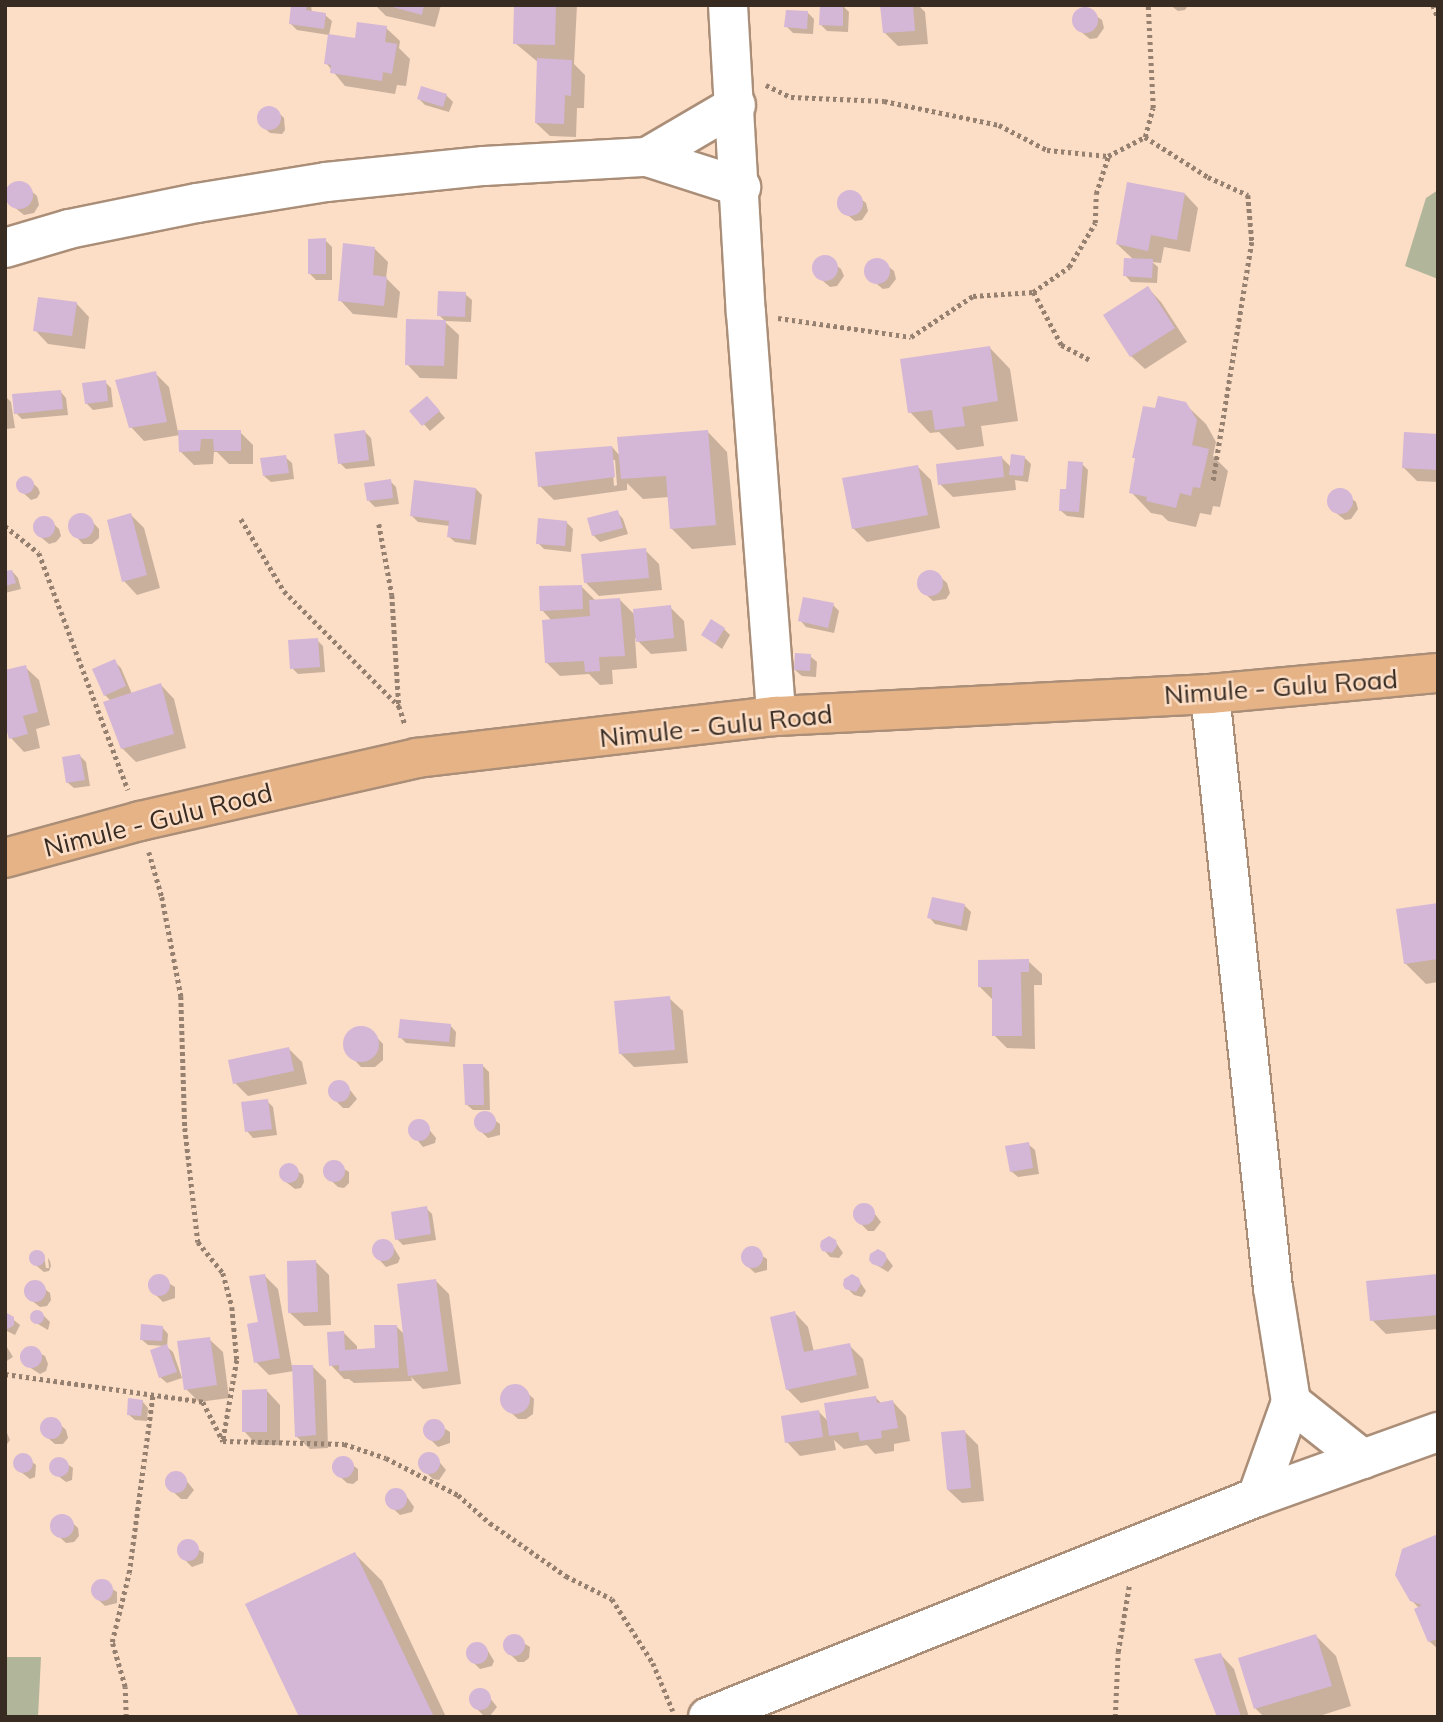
<!DOCTYPE html>
<html>
<head>
<meta charset="utf-8">
<style>
	body { margin:0 }
	#map { position:relative; width:1443px; height:1722px; overflow:hidden; background:#fcddc5; font-family:Mulish,sans-serif }
	div>[style] { position:absolute }
	.green>* { inset:0; background:#b1b59a }
	.shadow>* { inset:0; background:#0003 }
	.building>* { inset:0; background:#d4b6d7 }
	.round { border-radius:50% }
	.path>* { height:4.5px; margin-top:-2.25px; transform-origin:0; background:repeating-linear-gradient(90deg,#968171 0 3.5px,transparent 0 7px) }
	.roads { filter:drop-shadow(2px 0 #aa8e78) drop-shadow(-2px 0 #aa8e78) drop-shadow(0 2px #aa8e78) drop-shadow(0 -2px #aa8e78) }
	.minor>* { height:38px; margin:-19px; padding:0 19px; transform-origin:19px; border-radius:19px; background:#fff }
	.major>* { height:38px; margin:-19px; padding:0 19px; transform-origin:19px; border-radius:19px; background:#e5b386 }
	span { translate:-50% -50%; white-space:nowrap; text-align:center; line-height:1.15; -webkit-text-stroke:5px #fcddc5; paint-order:stroke }
	.street-label { font-size:26px; color:#372b22 }
	.frame { position:absolute; inset:0; border:7px solid #372b22; pointer-events:none }
</style>
</head>
<body>
<div id="map">
	<div class="green">
		<div style="clip-path:polygon(1438px 190px,1438px 279px,1405px 266px,1426px 198px)"></div>
		<div style="clip-path:polygon(5px 1657px,41px 1657px,38px 1717px,5px 1717px)"></div>
	</div>
	<div class="shadow">
		<div style="clip-path:polygon(293px 5px,311px 5px,312px 13px,325px 15px,332px 21px,329px 35px,297px 30px,291px 24px)"></div>
		<div style="clip-path:polygon(375px 5px,441px 5px,435px 27px,386px 16px)"></div>
		<div style="clip-path:polygon(516px 5px,577px 5px,574px 64px,585px 75px,584px 108px,577px 108px,576px 137px,550px 136px,536px 123px,539px 63px,515px 43px)"></div>
		<div style="clip-path:polygon(882px 5px,918px 5px,925px 12px,928px 44px,898px 46px,884px 32px)"></div>
		<div style="clip-path:polygon(1188px 5px,1185px 10px,1178px 11px,1170px 5px)"></div>
		<div style="clip-path:polygon(843px 6px,849px 12px,848px 32px,827px 31px,821px 25px)"></div>
		<div style="clip-path:polygon(1086px 9px,1102px 20px,1104px 28px,1097px 38px,1090px 39px,1075px 27px,1073px 19px,1080px 10px)"></div>
		<div style="clip-path:polygon(808px 13px,814px 19px,813px 34px,793px 33px,786px 26px)"></div>
		<div style="clip-path:polygon(386px 28px,400px 41px,399px 48px,410px 59px,406px 86px,397px 85px,395px 94px,345px 86px,326px 63px,356px 40px)"></div>
		<div style="clip-path:polygon(446px 95px,453px 102px,449px 112px,425px 105px,419px 99px)"></div>
		<div style="clip-path:polygon(266px 108px,278px 112px,284px 118px,285px 130px,282px 134px,270px 133px,263px 127px,259px 116px)"></div>
		<div style="clip-path:polygon(22px 183px,37px 196px,39px 205px,34px 213px,24px 215px,8px 202px,7px 193px,12px 185px)"></div>
		<div style="clip-path:polygon(851px 191px,866px 203px,868px 211px,862px 220px,855px 221px,840px 209px,838px 202px,845px 192px)"></div>
		<div style="clip-path:polygon(1185px 194px,1198px 208px,1190px 252px,1164px 247px,1161px 263px,1152px 262px,1158px 267px,1157px 283px,1131px 282px,1125px 275px,1134px 260px,1117px 244px)"></div>
		<div style="clip-path:polygon(325px 240px,332px 247px,332px 280px,316px 280px,309px 273px)"></div>
		<div style="clip-path:polygon(375px 249px,388px 262px,386px 278px,400px 292px,397px 318px,353px 314px,340px 300px)"></div>
		<div style="clip-path:polygon(826px 257px,841px 269px,844px 276px,837px 286px,830px 287px,816px 275px,813px 268px,820px 258px)"></div>
		<div style="clip-path:polygon(879px 259px,894px 271px,896px 279px,889px 288px,883px 289px,868px 277px,866px 270px,873px 260px)"></div>
		<div style="clip-path:polygon(1148px 288px,1161px 302px,1187px 342px,1145px 369px,1131px 356px)"></div>
		<div style="clip-path:polygon(465px 294px,472px 300px,471px 322px,445px 321px,439px 315px)"></div>
		<div style="clip-path:polygon(76px 303px,89px 317px,85px 349px,48px 344px,35px 330px)"></div>
		<div style="clip-path:polygon(445px 322px,459px 335px,457px 379px,420px 378px,407px 364px)"></div>
		<div style="clip-path:polygon(990px 348px,1010px 369px,1018px 421px,981px 426px,984px 446px,957px 450px,939px 432px,930px 433px,910px 412px)"></div>
		<div style="clip-path:polygon(155px 373px,169px 387px,178px 432px,240px 432px,253px 445px,253px 464px,229px 464px,217px 452px,214px 452px,213px 464px,194px 465px,180px 451px,180px 435px,144px 441px,131px 427px)"></div>
		<div style="clip-path:polygon(105px 382px,111px 388px,113px 407px,93px 410px,86px 403px)"></div>
		<div style="clip-path:polygon(60px 391px,66px 398px,68px 415px,22px 419px,16px 413px)"></div>
		<div style="clip-path:polygon(5px 396px,11px 402px,15px 428px,5px 429px)"></div>
		<div style="clip-path:polygon(433px 404px,445px 418px,430px 431px,412px 411px)"></div>
		<div style="clip-path:polygon(1185px 404px,1206px 424px,1216px 442px,1213px 456px,1228px 471px,1220px 507px,1213px 506px,1211px 515px,1200px 513px,1196px 527px,1168px 521px,1162px 515px,1151px 513px,1131px 492px,1137px 460px,1134px 457px,1156px 410px)"></div>
		<div style="clip-path:polygon(evenodd,707px 431px,727px 452px,736px 545px,692px 549px,672px 529px,669px 497px,643px 499px,627px 483px,627px 490px,554px 500px,540px 486px,612px 447px,620px 456px,707px 431px,612px 460px,615px 460px,617px 485px,614px 486px,612px 460px)"></div>
		<div style="clip-path:polygon(365px 432px,371px 438px,375px 466px,346px 469px,340px 463px)"></div>
		<div style="clip-path:polygon(1438px 436px,1438px 482px,1417px 481px,1404px 468px)"></div>
		<div style="clip-path:polygon(285px 457px,292px 463px,294px 479px,271px 482px,264px 476px)"></div>
		<div style="clip-path:polygon(1001px 457px,1012px 468px,1024px 457px,1031px 464px,1028px 482px,1015px 480px,1016px 490px,953px 497px,940px 484px)"></div>
		<div style="clip-path:polygon(1082px 464px,1088px 470px,1084px 518px,1067px 516px,1060px 510px)"></div>
		<div style="clip-path:polygon(918px 467px,931px 480px,940px 528px,867px 542px,853px 528px)"></div>
		<div style="clip-path:polygon(26px 477px,38px 488px,40px 493px,37px 498px,31px 500px,19px 489px,21px 478px)"></div>
		<div style="clip-path:polygon(390px 481px,396px 487px,399px 504px,375px 507px,369px 501px)"></div>
		<div style="clip-path:polygon(476px 489px,482px 495px,476px 545px,455px 542px,448px 536px,450px 526px,418px 522px,412px 516px)"></div>
		<div style="clip-path:polygon(1341px 490px,1356px 502px,1358px 509px,1351px 519px,1345px 520px,1330px 508px,1328px 501px,1335px 491px)"></div>
		<div style="clip-path:polygon(617px 512px,623px 519px,628px 534px,600px 542px,593px 535px)"></div>
		<div style="clip-path:polygon(77px 515px,86px 515px,99px 529px,99px 538px,92px 544px,83px 544px,70px 530px,70px 521px)"></div>
		<div style="clip-path:polygon(131px 515px,144px 528px,160px 588px,137px 595px,124px 581px)"></div>
		<div style="clip-path:polygon(46px 517px,59px 529px,61px 536px,56px 542px,49px 544px,36px 533px,35px 525px,38px 519px)"></div>
		<div style="clip-path:polygon(566px 522px,573px 529px,571px 552px,544px 549px,538px 543px)"></div>
		<div style="clip-path:polygon(645px 550px,659px 564px,662px 590px,599px 596px,586px 583px)"></div>
		<div style="clip-path:polygon(12px 571px,18px 578px,21px 589px,5px 593px,5px 573px)"></div>
		<div style="clip-path:polygon(936px 573px,947px 583px,950px 593px,946px 599px,933px 601px,920px 589px,919px 582px,922px 575px)"></div>
		<div style="clip-path:polygon(581px 586px,595px 600px,620px 600px,636px 616px,670px 607px,684px 621px,687px 651px,651px 654px,635px 638px,637px 668px,612px 670px,613px 684px,600px 685px,589px 674px,560px 676px,546px 662px,552px 621px,542px 610px)"></div>
		<div style="clip-path:polygon(833px 605px,839px 611px,834px 633px,806px 627px,800px 620px)"></div>
		<div style="clip-path:polygon(724px 629px,730px 635px,722px 649px,703px 635px)"></div>
		<div style="clip-path:polygon(317px 640px,323px 646px,325px 672px,298px 674px,292px 668px)"></div>
		<div style="clip-path:polygon(810px 656px,817px 662px,816px 677px,802px 676px,795px 670px)"></div>
		<div style="clip-path:polygon(114px 661px,121px 668px,132px 694px,161px 685px,174px 699px,186px 748px,136px 762px,122px 748px,111px 701px,105px 695px)"></div>
		<div style="clip-path:polygon(25px 667px,39px 680px,50px 725px,36px 729px,40px 748px,24px 752px,11px 738px)"></div>
		<div style="clip-path:polygon(80px 756px,86px 762px,90px 786px,74px 788px,67px 782px)"></div>
		<div style="clip-path:polygon(1438px 905px,1438px 982px,1426px 984px,1405px 963px)"></div>
		<div style="clip-path:polygon(965px 906px,971px 912px,967px 931px,935px 924px,929px 917px)"></div>
		<div style="clip-path:polygon(1028px 961px,1042px 974px,1042px 985px,1034px 985px,1035px 1049px,1007px 1048px,994px 1035px,993px 1000px,980px 987px)"></div>
		<div style="clip-path:polygon(669px 998px,683px 1011px,688px 1063px,634px 1067px,620px 1053px)"></div>
		<div style="clip-path:polygon(450px 1025px,456px 1032px,455px 1047px,406px 1043px,400px 1037px)"></div>
		<div style="clip-path:polygon(359px 1028px,370px 1030px,383px 1044px,383px 1060px,375px 1067px,361px 1067px,345px 1050px,348px 1034px)"></div>
		<div style="clip-path:polygon(289px 1049px,302px 1062px,307px 1084px,248px 1096px,235px 1083px)"></div>
		<div style="clip-path:polygon(482px 1065px,489px 1072px,490px 1110px,473px 1110px,466px 1104px)"></div>
		<div style="clip-path:polygon(337px 1081px,344px 1082px,357px 1099px,349px 1108px,343px 1108px,330px 1095px,330px 1088px)"></div>
		<div style="clip-path:polygon(267px 1101px,273px 1107px,277px 1135px,253px 1138px,247px 1131px)"></div>
		<div style="clip-path:polygon(483px 1112px,500px 1124px,500px 1135px,488px 1138px,475px 1126px,475px 1119px)"></div>
		<div style="clip-path:polygon(422px 1121px,436px 1138px,435px 1143px,423px 1147px,409px 1130px,411px 1125px)"></div>
		<div style="clip-path:polygon(1028px 1144px,1035px 1150px,1039px 1174px,1018px 1177px,1011px 1171px)"></div>
		<div style="clip-path:polygon(332px 1161px,349px 1172px,349px 1183px,344px 1188px,338px 1187px,324px 1174px,324px 1168px)"></div>
		<div style="clip-path:polygon(290px 1165px,303px 1175px,304px 1182px,301px 1188px,295px 1189px,282px 1179px,280px 1172px,283px 1167px)"></div>
		<div style="clip-path:polygon(862px 1205px,868px 1205px,881px 1222px,874px 1231px,868px 1231px,855px 1218px,855px 1212px)"></div>
		<div style="clip-path:polygon(426px 1208px,432px 1214px,436px 1240px,403px 1245px,397px 1239px)"></div>
		<div style="clip-path:polygon(381px 1241px,394px 1248px,400px 1258px,398px 1263px,386px 1267px,374px 1254px,373px 1248px)"></div>
		<div style="clip-path:polygon(835px 1241px,843px 1253px,839px 1258px,830px 1257px,824px 1250px)"></div>
		<div style="clip-path:polygon(750px 1248px,767px 1259px,767px 1270px,755px 1273px,742px 1261px,742px 1255px)"></div>
		<div style="clip-path:polygon(39px 1251px,44px 1255px,46px 1268px,49px 1268px,48px 1258px,50px 1261px,51px 1266px,49px 1271px,44px 1272px,32px 1262px,31px 1256px)"></div>
		<div style="clip-path:polygon(884px 1254px,893px 1266px,888px 1272px,873px 1263px)"></div>
		<div style="clip-path:polygon(316px 1262px,329px 1275px,331px 1325px,304px 1326px,290px 1313px)"></div>
		<div style="clip-path:polygon(264px 1275px,278px 1289px,292px 1367px,312px 1366px,326px 1380px,328px 1448px,310px 1449px,296px 1436px,294px 1371px,269px 1375px,256px 1362px)"></div>
		<div style="clip-path:polygon(157px 1276px,175px 1287px,175px 1298px,163px 1302px,150px 1289px,150px 1283px)"></div>
		<div style="clip-path:polygon(1438px 1276px,1438px 1329px,1386px 1334px,1372px 1320px)"></div>
		<div style="clip-path:polygon(858px 1279px,866px 1291px,862px 1297px,854px 1295px,847px 1288px)"></div>
		<div style="clip-path:polygon(436px 1281px,449px 1294px,461px 1384px,423px 1389px,411px 1377px,412px 1381px,354px 1383px,349px 1379px,344px 1379px,331px 1365px,344px 1333px,357px 1346px,357px 1351px,376px 1350px,396px 1326px,405px 1335px)"></div>
		<div style="clip-path:polygon(36px 1282px,50px 1293px,51px 1300px,47px 1306px,40px 1307px,27px 1297px,26px 1289px,30px 1284px)"></div>
		<div style="clip-path:polygon(5px 1313px,20px 1325px,15px 1335px,5px 1330px)"></div>
		<div style="clip-path:polygon(35px 1313px,43px 1315px,50px 1322px,48px 1330px,33px 1321px)"></div>
		<div style="clip-path:polygon(795px 1313px,808px 1327px,814px 1352px,849px 1345px,863px 1359px,869px 1388px,801px 1403px,787px 1389px)"></div>
		<div style="clip-path:polygon(162px 1327px,168px 1334px,167px 1347px,173px 1352px,182px 1378px,167px 1383px,160px 1377px,165px 1346px,148px 1345px,141px 1339px)"></div>
		<div style="clip-path:polygon(209px 1339px,223px 1352px,229px 1398px,199px 1402px,186px 1389px)"></div>
		<div style="clip-path:polygon(5px 1344px,13px 1357px,5px 1362px)"></div>
		<div style="clip-path:polygon(30px 1348px,45px 1356px,48px 1364px,46px 1371px,40px 1374px,26px 1365px,22px 1358px,24px 1351px)"></div>
		<div style="clip-path:polygon(512px 1385px,521px 1387px,534px 1399px,533px 1414px,526px 1419px,518px 1419px,502px 1404px,502px 1395px)"></div>
		<div style="clip-path:polygon(267px 1391px,280px 1405px,280px 1445px,257px 1445px,244px 1431px)"></div>
		<div style="clip-path:polygon(876px 1398px,882px 1404px,893px 1402px,906px 1416px,910px 1441px,894px 1444px,894px 1451px,875px 1454px,867px 1445px,844px 1449px,834px 1440px,836px 1450px,800px 1456px,787px 1442px,819px 1412px,828px 1421px)"></div>
		<div style="clip-path:polygon(142px 1401px,148px 1408px,147px 1421px,135px 1420px,128px 1414px)"></div>
		<div style="clip-path:polygon(53px 1418px,66px 1430px,68px 1438px,63px 1444px,55px 1444px,42px 1433px,41px 1425px,45px 1420px)"></div>
		<div style="clip-path:polygon(433px 1421px,450px 1432px,450px 1443px,438px 1447px,425px 1434px,425px 1428px)"></div>
		<div style="clip-path:polygon(5px 1428px,10px 1440px,5px 1447px)"></div>
		<div style="clip-path:polygon(965px 1432px,978px 1445px,984px 1501px,962px 1503px,948px 1490px)"></div>
		<div style="clip-path:polygon(427px 1453px,433px 1454px,446px 1470px,439px 1480px,433px 1479px,420px 1467px,419px 1460px)"></div>
		<div style="clip-path:polygon(23px 1455px,36px 1465px,35px 1477px,30px 1479px,17px 1469px,17px 1457px)"></div>
		<div style="clip-path:polygon(341px 1457px,358px 1469px,358px 1480px,353px 1484px,347px 1483px,333px 1470px,333px 1464px)"></div>
		<div style="clip-path:polygon(60px 1459px,73px 1468px,72px 1480px,66px 1482px,53px 1472px,51px 1466px)"></div>
		<div style="clip-path:polygon(174px 1473px,181px 1474px,194px 1490px,187px 1499px,181px 1499px,167px 1486px,167px 1480px)"></div>
		<div style="clip-path:polygon(394px 1489px,401px 1490px,407px 1497px,414px 1507px,412px 1512px,400px 1515px,387px 1503px,387px 1496px)"></div>
		<div style="clip-path:polygon(65px 1516px,78px 1528px,79px 1536px,74px 1542px,66px 1543px,53px 1531px,52px 1523px,57px 1517px)"></div>
		<div style="clip-path:polygon(1438px 1536px,1438px 1649px,1429px 1641px,1419px 1608px,1411px 1600px)"></div>
		<div style="clip-path:polygon(186px 1541px,204px 1553px,203px 1563px,192px 1567px,179px 1554px,179px 1548px)"></div>
		<div style="clip-path:polygon(355px 1554px,382px 1581px,446px 1717px,301px 1717px)"></div>
		<div style="clip-path:polygon(100px 1581px,117px 1592px,117px 1603px,105px 1606px,92px 1594px,92px 1588px)"></div>
		<div style="clip-path:polygon(1315px 1635px,1336px 1656px,1351px 1706px,1316px 1717px,1264px 1717px,1256px 1709px,1240px 1659px)"></div>
		<div style="clip-path:polygon(512px 1636px,530px 1647px,529px 1658px,524px 1662px,518px 1662px,505px 1649px,505px 1642px)"></div>
		<div style="clip-path:polygon(475px 1643px,488px 1651px,494px 1661px,492px 1666px,480px 1669px,468px 1657px,467px 1650px)"></div>
		<div style="clip-path:polygon(1221px 1655px,1234px 1669px,1249px 1717px,1219px 1717px)"></div>
		<div style="clip-path:polygon(478px 1690px,484px 1690px,497px 1707px,490px 1716px,484px 1716px,471px 1703px,471px 1696px)"></div>
	</div>
	<div class="building">
		<div style="clip-path:polygon(291px 5px,307px 5px,306px 10px,326px 13px,324px 29px,289px 24px)"></div>
		<div style="clip-path:polygon(385px 5px,424px 5px,422px 15px)"></div>
		<div style="clip-path:polygon(514px 5px,556px 5px,555px 45px,513px 44px)"></div>
		<div style="clip-path:polygon(820px 5px,843px 5px,843px 26px,819px 25px)"></div>
		<div style="clip-path:polygon(880px 5px,913px 5px,915px 31px,883px 33px)"></div>
		<div class="round" style="left:1072px;top:7px;width:26px;height:26px"></div>
		<div style="clip-path:polygon(786px 10px,808px 11px,807px 29px,784px 27px)"></div>
		<div style="clip-path:polygon(357px 22px,387px 26px,385px 42px,397px 44px,392px 74px,383px 72px,382px 81px,330px 73px,331px 65px,324px 64px,328px 34px,355px 38px)"></div>
		<div style="clip-path:polygon(537px 58px,572px 60px,571px 96px,565px 95px,564px 124px,535px 123px)"></div>
		<div style="clip-path:polygon(421px 86px,447px 94px,443px 107px,417px 99px)"></div>
		<div class="round" style="left:257px;top:106px;width:24px;height:24px"></div>
		<div class="round" style="left:5px;top:181px;width:28px;height:28px"></div>
		<div style="clip-path:polygon(1127px 182px,1185px 193px,1177px 240px,1151px 235px,1148px 251px,1116px 244px)"></div>
		<div class="round" style="left:837px;top:190px;width:26px;height:26px"></div>
		<div style="clip-path:polygon(326px 238px,326px 274px,308px 274px,308px 239px)"></div>
		<div style="clip-path:polygon(343px 243px,375px 247px,373px 275px,387px 277px,384px 306px,338px 301px)"></div>
		<div class="round" style="left:812px;top:255px;width:26px;height:26px"></div>
		<div style="clip-path:polygon(1124px 258px,1153px 259px,1152px 278px,1123px 276px)"></div>
		<div class="round" style="left:864px;top:258px;width:26px;height:26px"></div>
		<div style="clip-path:polygon(1148px 286px,1175px 328px,1130px 357px,1103px 315px)"></div>
		<div style="clip-path:polygon(438px 291px,466px 292px,465px 317px,437px 316px)"></div>
		<div style="clip-path:polygon(38px 297px,77px 302px,72px 336px,33px 331px)"></div>
		<div style="clip-path:polygon(406px 319px,446px 320px,444px 366px,405px 365px)"></div>
		<div style="clip-path:polygon(990px 346px,998px 401px,962px 407px,965px 426px,935px 430px,932px 410px,908px 413px,900px 359px)"></div>
		<div style="clip-path:polygon(156px 371px,167px 422px,129px 428px,115px 380px)"></div>
		<div style="clip-path:polygon(106px 380px,108px 401px,85px 404px,82px 383px)"></div>
		<div style="clip-path:polygon(61px 390px,63px 409px,14px 414px,12px 394px)"></div>
		<div style="clip-path:polygon(427px 396px,440px 411px,422px 426px,409px 411px)"></div>
		<div style="clip-path:polygon(1158px 396px,1186px 402px,1197px 420px,1192px 445px,1209px 449px,1200px 488px,1193px 487px,1191px 496px,1180px 493px,1176px 508px,1146px 501px,1147px 497px,1129px 493px,1135px 458px,1132px 458px,1143px 406px,1155px 408px)"></div>
		<div style="clip-path:polygon(178px 430px,241px 430px,241px 451px,214px 451px,213px 439px,201px 439px,200px 451px,179px 452px)"></div>
		<div style="clip-path:polygon(365px 430px,369px 460px,338px 464px,334px 434px)"></div>
		<div style="clip-path:polygon(708px 430px,716px 525px,670px 529px,666px 476px,621px 479px,617px 437px)"></div>
		<div style="clip-path:polygon(1404px 432px,1438px 434px,1438px 470px,1402px 468px)"></div>
		<div style="clip-path:polygon(612px 446px,615px 477px,538px 487px,535px 452px)"></div>
		<div style="clip-path:polygon(1011px 454px,1025px 456px,1023px 476px,1009px 475px)"></div>
		<div style="clip-path:polygon(286px 455px,289px 473px,263px 476px,260px 458px)"></div>
		<div style="clip-path:polygon(1002px 456px,1004px 477px,938px 485px,936px 464px)"></div>
		<div style="clip-path:polygon(1068px 461px,1083px 462px,1079px 512px,1059px 511px,1060px 489px,1066px 489px)"></div>
		<div style="clip-path:polygon(918px 465px,928px 515px,852px 529px,842px 478px)"></div>
		<div class="round" style="left:16px;top:476px;width:18px;height:18px"></div>
		<div style="clip-path:polygon(391px 479px,393px 498px,367px 501px,364px 483px)"></div>
		<div style="clip-path:polygon(414px 480px,476px 488px,470px 540px,447px 537px,449px 521px,410px 516px)"></div>
		<div class="round" style="left:1327px;top:488px;width:26px;height:26px"></div>
		<div style="clip-path:polygon(618px 510px,623px 528px,592px 536px,587px 518px)"></div>
		<div style="clip-path:polygon(131px 513px,147px 575px,122px 582px,107px 520px)"></div>
		<div class="round" style="left:68px;top:513px;width:26px;height:26px"></div>
		<div class="round" style="left:33px;top:516px;width:22px;height:22px"></div>
		<div style="clip-path:polygon(538px 518px,567px 521px,565px 546px,536px 544px)"></div>
		<div style="clip-path:polygon(646px 548px,649px 578px,584px 583px,581px 554px)"></div>
		<div class="round" style="left:917px;top:570px;width:26px;height:26px"></div>
		<div style="clip-path:polygon(12px 570px,16px 583px,5px 586px,5px 571px)"></div>
		<div style="clip-path:polygon(582px 585px,583px 609px,540px 611px,539px 586px)"></div>
		<div style="clip-path:polygon(803px 597px,834px 603px,828px 628px,798px 621px)"></div>
		<div style="clip-path:polygon(620px 598px,625px 656px,599px 657px,600px 671px,585px 672px,584px 661px,545px 663px,542px 620px,590px 616px,589px 600px)"></div>
		<div style="clip-path:polygon(671px 605px,674px 638px,636px 642px,633px 609px)"></div>
		<div style="clip-path:polygon(711px 619px,725px 628px,715px 644px,701px 635px)"></div>
		<div style="clip-path:polygon(318px 638px,320px 667px,290px 669px,288px 640px)"></div>
		<div style="clip-path:polygon(795px 653px,811px 654px,810px 671px,794px 670px)"></div>
		<div style="clip-path:polygon(115px 659px,126px 686px,104px 696px,92px 669px)"></div>
		<div style="clip-path:polygon(26px 665px,38px 712px,23px 716px,28px 734px,9px 739px,5px 724px,5px 670px)"></div>
		<div style="clip-path:polygon(161px 683px,174px 734px,121px 749px,103px 702px)"></div>
		<div style="clip-path:polygon(80px 754px,85px 780px,66px 783px,62px 757px)"></div>
		<div style="clip-path:polygon(932px 897px,965px 904px,961px 926px,927px 918px)"></div>
		<div style="clip-path:polygon(1438px 903px,1438px 959px,1404px 964px,1396px 909px)"></div>
		<div style="clip-path:polygon(1029px 959px,1029px 972px,1021px 972px,1022px 1036px,992px 1036px,992px 987px,978px 987px,978px 960px)"></div>
		<div style="clip-path:polygon(670px 996px,675px 1050px,619px 1054px,614px 1001px)"></div>
		<div style="clip-path:polygon(400px 1019px,451px 1024px,449px 1042px,398px 1038px)"></div>
		<div class="round" style="left:343px;top:1026px;width:36px;height:36px"></div>
		<div style="clip-path:polygon(289px 1047px,294px 1071px,233px 1084px,228px 1060px)"></div>
		<div style="clip-path:polygon(463px 1064px,483px 1064px,484px 1105px,465px 1105px)"></div>
		<div class="round" style="left:328px;top:1080px;width:22px;height:22px"></div>
		<div style="clip-path:polygon(268px 1099px,272px 1129px,245px 1132px,241px 1102px)"></div>
		<div class="round" style="left:474px;top:1111px;width:22px;height:22px"></div>
		<div class="round" style="left:408px;top:1119px;width:22px;height:22px"></div>
		<div style="clip-path:polygon(1029px 1142px,1033px 1168px,1010px 1172px,1005px 1146px)"></div>
		<div class="round" style="left:323px;top:1160px;width:22px;height:22px"></div>
		<div class="round" style="left:279px;top:1163px;width:20px;height:20px"></div>
		<div class="round" style="left:853px;top:1203px;width:22px;height:22px"></div>
		<div style="clip-path:polygon(427px 1206px,431px 1234px,395px 1240px,391px 1212px)"></div>
		<div style="clip-path:polygon(829px 1236px,836px 1240px,837px 1246px,832px 1253px,822px 1251px,820px 1246px,821px 1241px)"></div>
		<div class="round" style="left:372px;top:1239px;width:22px;height:22px"></div>
		<div class="round" style="left:741px;top:1246px;width:22px;height:22px"></div>
		<div style="clip-path:polygon(878px 1249px,885px 1253px,887px 1259px,882px 1267px,872px 1264px,869px 1260px,870px 1254px)"></div>
		<div class="round" style="left:29px;top:1250px;width:16px;height:16px"></div>
		<div style="clip-path:polygon(316px 1260px,318px 1312px,288px 1313px,287px 1261px)"></div>
		<div class="round" style="left:148px;top:1274px;width:22px;height:22px"></div>
		<div style="clip-path:polygon(265px 1274px,280px 1358px,254px 1363px,247px 1324px,258px 1322px,249px 1276px)"></div>
		<div style="clip-path:polygon(852px 1274px,859px 1278px,861px 1284px,856px 1292px,845px 1289px,843px 1285px,844px 1279px)"></div>
		<div style="clip-path:polygon(1438px 1274px,1438px 1315px,1370px 1321px,1366px 1281px)"></div>
		<div style="clip-path:polygon(436px 1279px,448px 1371px,408px 1376px,397px 1284px)"></div>
		<div class="round" style="left:24px;top:1280px;width:22px;height:22px"></div>
		<div class="round" style="left:30px;top:1310px;width:14px;height:14px"></div>
		<div style="clip-path:polygon(795px 1311px,804px 1352px,850px 1343px,857px 1375px,786px 1390px,770px 1317px)"></div>
		<div style="clip-path:polygon(5px 1312px,14px 1317px,14px 1325px,8px 1329px,5px 1329px)"></div>
		<div style="clip-path:polygon(141px 1324px,163px 1326px,162px 1341px,140px 1340px)"></div>
		<div style="clip-path:polygon(374px 1325px,397px 1325px,399px 1368px,339px 1371px,339px 1365px,329px 1366px,327px 1332px,344px 1331px,345px 1350px,375px 1348px)"></div>
		<div style="clip-path:polygon(210px 1337px,217px 1385px,184px 1390px,177px 1341px)"></div>
		<div style="clip-path:polygon(167px 1344px,177px 1372px,159px 1378px,150px 1350px)"></div>
		<div class="round" style="left:20px;top:1346px;width:22px;height:22px"></div>
		<div style="clip-path:polygon(292px 1365px,313px 1365px,316px 1435px,295px 1437px)"></div>
		<div class="round" style="left:500px;top:1384px;width:30px;height:30px"></div>
		<div style="clip-path:polygon(267px 1389px,267px 1432px,242px 1432px,242px 1390px)"></div>
		<div style="clip-path:polygon(876px 1396px,877px 1403px,893px 1400px,898px 1428px,881px 1431px,882px 1438px,860px 1441px,858px 1432px,829px 1436px,824px 1403px)"></div>
		<div style="clip-path:polygon(128px 1398px,143px 1400px,141px 1416px,127px 1415px)"></div>
		<div style="clip-path:polygon(819px 1410px,823px 1437px,785px 1443px,781px 1416px)"></div>
		<div class="round" style="left:40px;top:1417px;width:22px;height:22px"></div>
		<div class="round" style="left:423px;top:1419px;width:22px;height:22px"></div>
		<div style="clip-path:polygon(965px 1430px,971px 1488px,947px 1490px,941px 1432px)"></div>
		<div class="round" style="left:418px;top:1452px;width:22px;height:22px"></div>
		<div class="round" style="left:13px;top:1453px;width:20px;height:20px"></div>
		<div class="round" style="left:332px;top:1456px;width:22px;height:22px"></div>
		<div class="round" style="left:49px;top:1457px;width:20px;height:20px"></div>
		<div class="round" style="left:165px;top:1471px;width:22px;height:22px"></div>
		<div class="round" style="left:385px;top:1488px;width:22px;height:22px"></div>
		<div class="round" style="left:50px;top:1514px;width:24px;height:24px"></div>
		<div style="clip-path:polygon(1438px 1534px,1438px 1639px,1428px 1642px,1414px 1609px,1422px 1605px,1410px 1601px,1395px 1575px,1402px 1549px)"></div>
		<div class="round" style="left:177px;top:1539px;width:22px;height:22px"></div>
		<div style="clip-path:polygon(355px 1552px,434px 1717px,299px 1717px,245px 1604px)"></div>
		<div class="round" style="left:91px;top:1579px;width:22px;height:22px"></div>
		<div class="round" style="left:503px;top:1634px;width:22px;height:22px"></div>
		<div style="clip-path:polygon(1316px 1634px,1332px 1686px,1254px 1709px,1238px 1658px)"></div>
		<div class="round" style="left:466px;top:1642px;width:22px;height:22px"></div>
		<div style="clip-path:polygon(1221px 1653px,1241px 1717px,1217px 1717px,1194px 1659px)"></div>
		<div class="round" style="left:469px;top:1688px;width:22px;height:22px"></div>
	</div>
	<div class="path">
		<div style="left:1433px;top:5px;width:14px;rotate:69deg"></div>
		<div style="left:766px;top:85px;width:28px;rotate:26deg"></div>
		<div style="left:791px;top:97px;width:93px;rotate:2.5deg"></div>
		<div style="left:884px;top:101px;width:117px;rotate:11.8deg"></div>
		<div style="left:999px;top:125px;width:54px;rotate:27.5deg"></div>
		<div style="left:1047px;top:150px;width:61px;rotate:5.6deg"></div>
		<div style="left:1108px;top:156px;width:42px;rotate:-27.2deg"></div>
		<div style="left:1145px;top:137px;width:30px;rotate:-75deg"></div>
		<div style="left:1153px;top:108px;width:103px;rotate:-92.8deg"></div>
		<div style="left:1145px;top:137px;width:75px;rotate:32.4deg"></div>
		<div style="left:1208px;top:177px;width:44px;rotate:24.2deg"></div>
		<div style="left:1248px;top:195px;width:47px;rotate:85.1deg"></div>
		<div style="left:1252px;top:242px;width:243px;rotate:99.2deg"></div>
		<div style="left:778px;top:318px;width:134px;rotate:8.1deg"></div>
		<div style="left:911px;top:337px;width:74px;rotate:-33.5deg"></div>
		<div style="left:973px;top:296px;width:60px;rotate:-3.8deg"></div>
		<div style="left:1089px;top:360px;width:32px;rotate:-152deg"></div>
		<div style="left:1061px;top:345px;width:60px;rotate:-117.8deg"></div>
		<div style="left:1033px;top:292px;width:44px;rotate:-34.8deg"></div>
		<div style="left:1069px;top:267px;width:51px;rotate:-59.4deg"></div>
		<div style="left:1095px;top:223px;width:29px;rotate:-88deg"></div>
		<div style="left:1096px;top:194px;width:40px;rotate:-72deg"></div>
		<div style="left:241px;top:519px;width:84px;rotate:59.2deg"></div>
		<div style="left:284px;top:591px;width:163px;rotate:45deg"></div>
		<div style="left:379px;top:524px;width:72px;rotate:79.6deg"></div>
		<div style="left:392px;top:595px;width:111px;rotate:86.4deg"></div>
		<div style="left:399px;top:706px;width:20px;rotate:72deg"></div>
		<div style="left:5px;top:526px;width:43px;rotate:38.5deg"></div>
		<div style="left:39px;top:553px;width:253px;rotate:69.4deg"></div>
		<div style="left:149px;top:852px;width:47px;rotate:73.9deg"></div>
		<div style="left:162px;top:897px;width:101px;rotate:79.1deg"></div>
		<div style="left:181px;top:996px;width:132px;rotate:88.3deg"></div>
		<div style="left:185px;top:1128px;width:115px;rotate:83.5deg"></div>
		<div style="left:198px;top:1242px;width:40px;rotate:51deg"></div>
		<div style="left:223px;top:1273px;width:35px;rotate:75deg"></div>
		<div style="left:232px;top:1307px;width:53px;rotate:84.6deg"></div>
		<div style="left:237px;top:1360px;width:82px;rotate:99.8deg"></div>
		<div style="left:5px;top:1374px;width:200px;rotate:8deg"></div>
		<div style="left:203px;top:1402px;width:44px;rotate:62.9deg"></div>
		<div style="left:223px;top:1441px;width:121px;rotate:1.4deg"></div>
		<div style="left:344px;top:1444px;width:44px;rotate:18.4deg"></div>
		<div style="left:386px;top:1458px;width:81px;rotate:27.2deg"></div>
		<div style="left:458px;top:1495px;width:43px;rotate:41.2deg"></div>
		<div style="left:490px;top:1523px;width:93px;rotate:34.9deg"></div>
		<div style="left:566px;top:1576px;width:51px;rotate:26.6deg"></div>
		<div style="left:612px;top:1599px;width:76px;rotate:57.4deg"></div>
		<div style="left:653px;top:1663px;width:52px;rotate:67.4deg"></div>
		<div style="left:126px;top:1717px;width:30px;rotate:-92deg"></div>
		<div style="left:125px;top:1687px;width:47px;rotate:-106.1deg"></div>
		<div style="left:112px;top:1642px;width:71px;rotate:-76.2deg"></div>
		<div style="left:129px;top:1573px;width:181px;rotate:-82.4deg"></div>
		<div style="left:1115px;top:1717px;width:65px;rotate:-87.4deg"></div>
		<div style="left:1118px;top:1652px;width:67px;rotate:-80.5deg"></div>
	</div>
	<div class="roads">
		<div class="minor">
			<div style="left:728px;top:5px;width:309px;rotate:86.7deg"></div>
			<div style="left:746px;top:313px;width:404px;rotate:85.7deg"></div>
			<div style="left:647px;top:157px;width:103px;rotate:-30.3deg"></div>
			<div style="left:5px;top:248px;width:67px;rotate:-16.5deg"></div>
			<div style="left:69px;top:229px;width:131px;rotate:-11.5deg"></div>
			<div style="left:197px;top:203px;width:131px;rotate:-9.2deg"></div>
			<div style="left:326px;top:182px;width:159px;rotate:-5.8deg"></div>
			<div style="left:484px;top:166px;width:163px;rotate:-3.2deg"></div>
			<div style="left:647px;top:157px;width:99px;rotate:17.7deg"></div>
			<div style="left:1210px;top:694px;width:597px;rotate:83.95deg"></div>
			<div style="left:1273px;top:1288px;width:115px;rotate:81deg"></div>
			<div style="left:1291px;top:1402px;width:101px;rotate:109.7deg"></div>
			<div style="left:1291px;top:1402px;width:92px;rotate:38.4deg"></div>
			<div style="left:708px;top:1717px;width:591px;rotate:-21.84deg"></div>
			<div style="left:1257px;top:1497px;width:192px;rotate:-19.8deg"></div>
		</div>
		<div class="major">
			<div style="left:5px;top:858px;width:140px;rotate:-15.3deg"></div>
			<div style="left:140px;top:821px;width:284px;rotate:-12.8deg"></div>
			<div style="left:417px;top:758px;width:361px;rotate:-6.7deg"></div>
			<div style="left:776px;top:716px;width:435px;rotate:-2.9deg"></div>
			<div style="left:1210px;top:694px;width:229px;rotate:-5.3deg"></div>
		</div>
	</div>
	<div class="street-label">
		<span style="left:1281px;top:687px;rotate:-4deg">Nimule - Gulu Road</span>
		<span style="left:716px;top:726px;rotate:-6deg">Nimule - Gulu Road</span>
		<span style="left:158px;top:820px;rotate:-14deg">Nimule - Gulu Road</span>
	</div>
	<div class="frame"></div>
</div>
</body>
</html>
